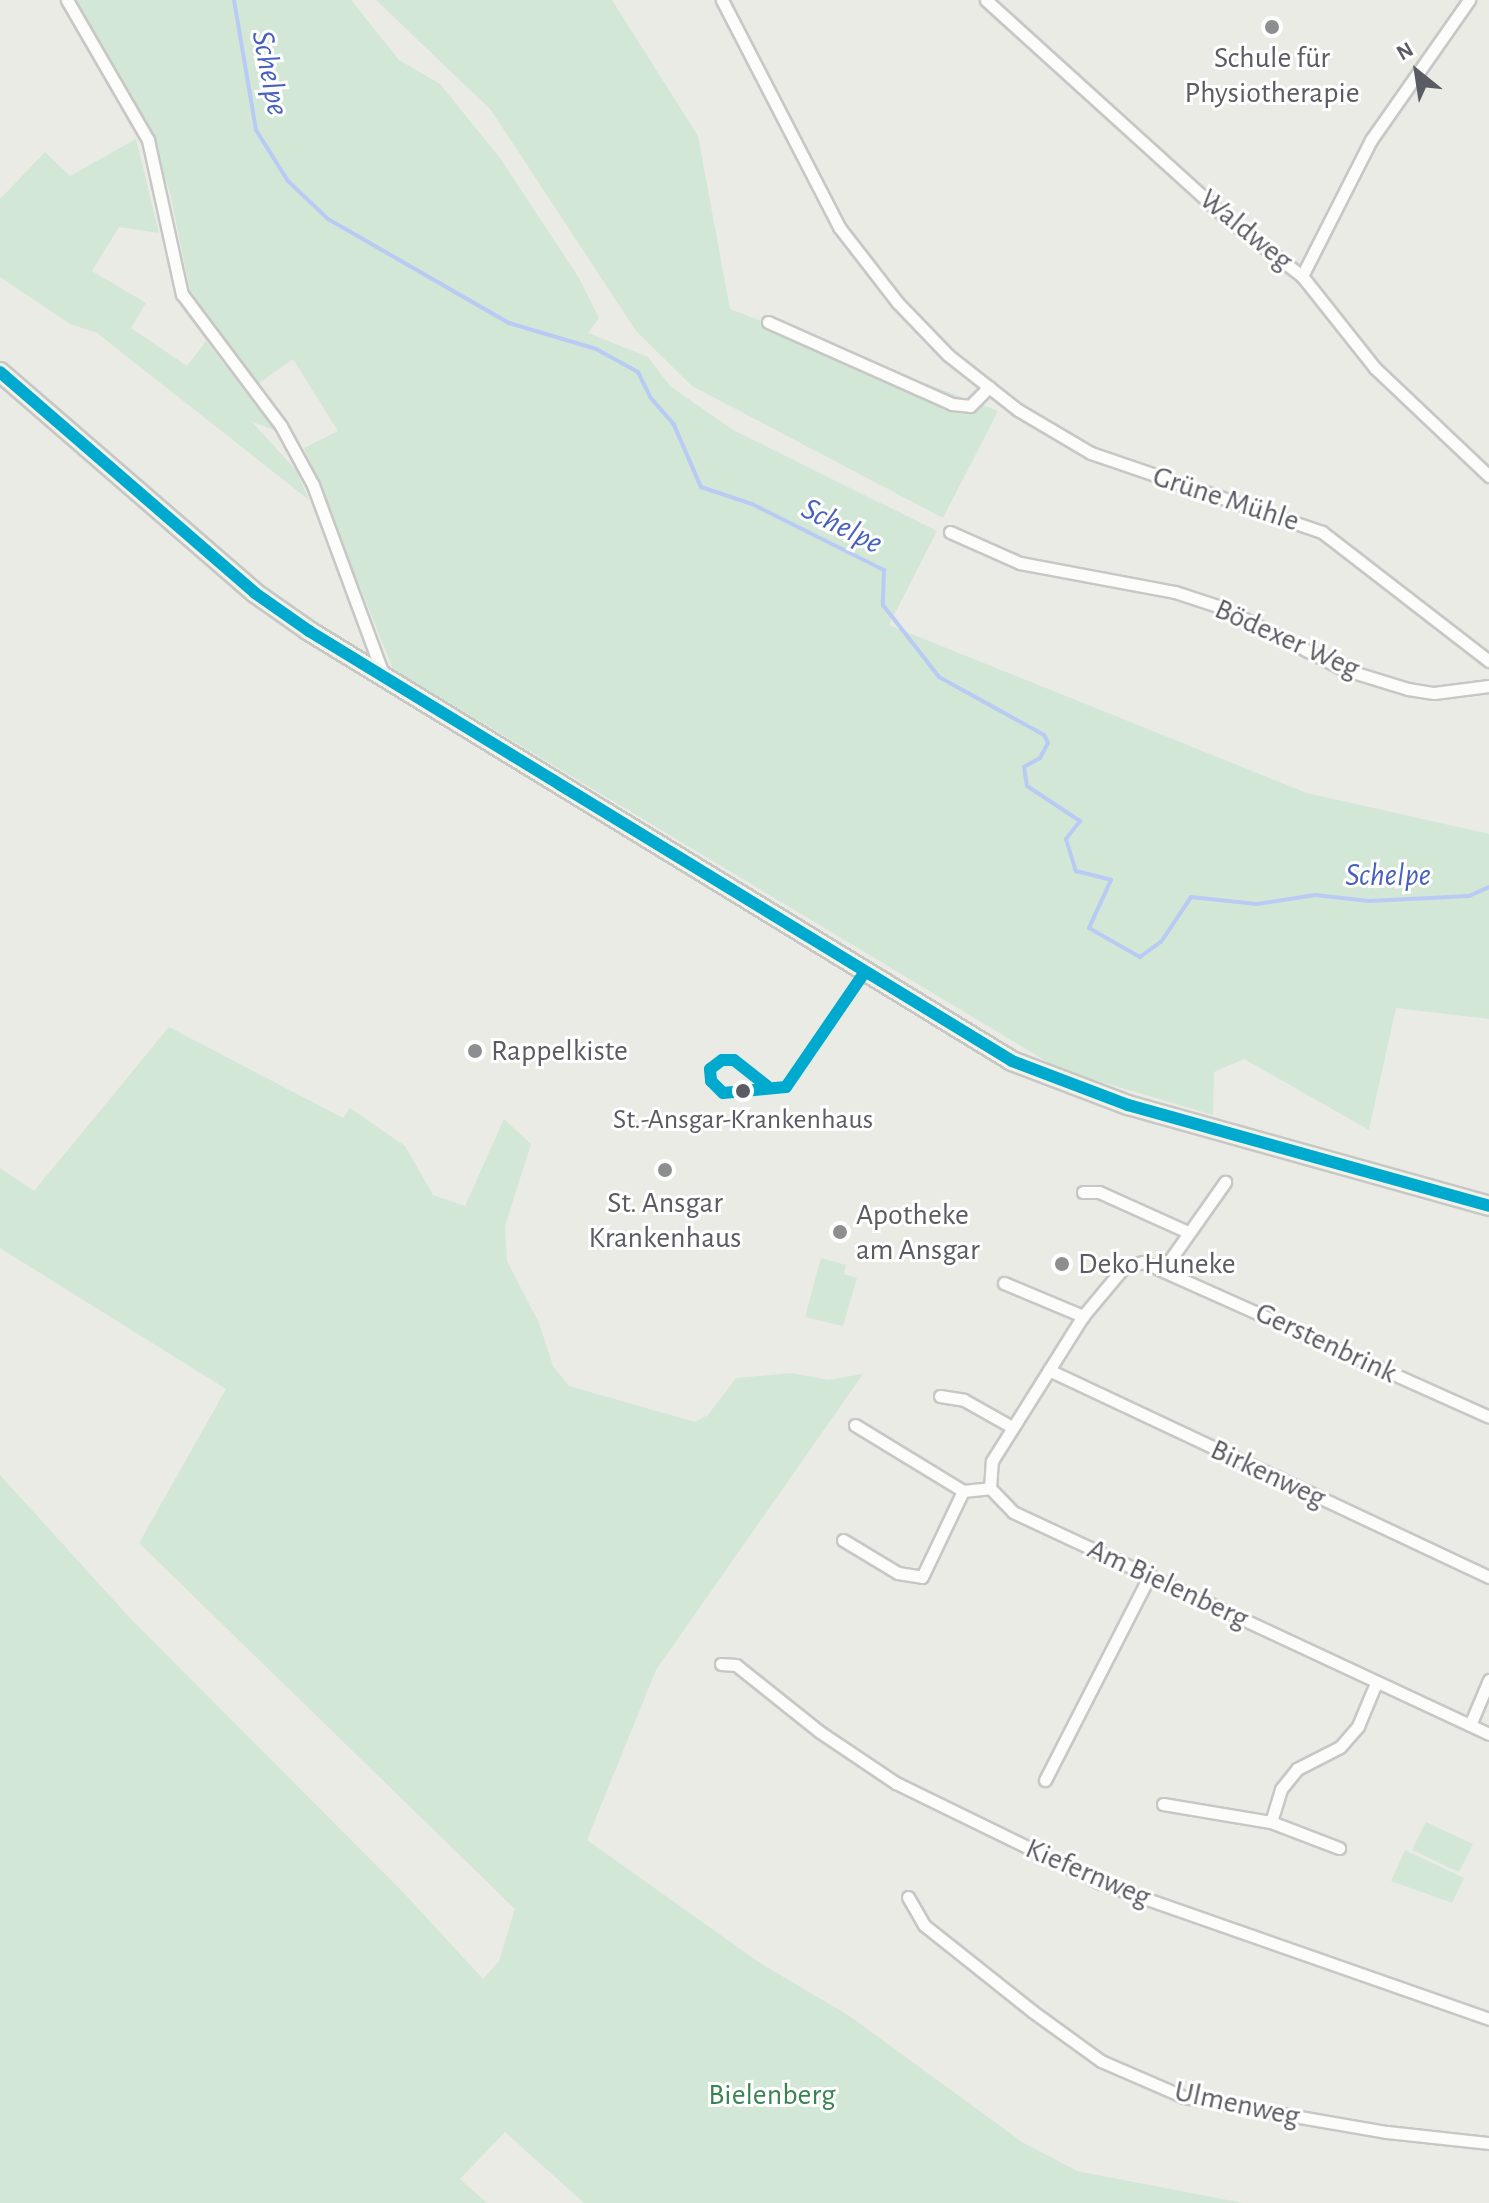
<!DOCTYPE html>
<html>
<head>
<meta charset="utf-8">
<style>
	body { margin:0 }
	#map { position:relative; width:1489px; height:2203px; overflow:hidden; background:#eaebe5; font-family:"Alegreya Sans",sans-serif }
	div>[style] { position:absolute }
	.green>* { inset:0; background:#d3e7d6 }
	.stream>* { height:4px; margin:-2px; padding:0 2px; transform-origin:2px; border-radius:2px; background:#b9cbf4 }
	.roads { filter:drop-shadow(2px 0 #c7c8c6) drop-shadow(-2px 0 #c7c8c6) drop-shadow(0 2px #c7c8c6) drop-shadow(0 -2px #c7c8c6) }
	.street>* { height:11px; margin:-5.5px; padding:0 5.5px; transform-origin:5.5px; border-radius:5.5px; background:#fcfcfb }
	.primary>* { height:18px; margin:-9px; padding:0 9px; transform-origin:9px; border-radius:9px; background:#f1f2e8 }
	.bus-1>* { height:12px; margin:-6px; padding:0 6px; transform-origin:6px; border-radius:6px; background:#00a9ce }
	.dots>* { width:22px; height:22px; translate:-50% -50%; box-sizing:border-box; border:4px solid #fff; border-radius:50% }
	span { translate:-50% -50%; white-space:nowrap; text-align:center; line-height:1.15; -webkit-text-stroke:6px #fff; paint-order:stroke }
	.bus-label { font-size:28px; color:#5b5c63 }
	.poi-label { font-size:30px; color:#5b5c63 }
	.left { translate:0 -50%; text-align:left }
	.street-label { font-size:30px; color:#5b5c63 }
	.park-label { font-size:30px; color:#398452 }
	.water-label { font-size:32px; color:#4860be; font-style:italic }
	.north { position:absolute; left:1377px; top:32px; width:80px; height:80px; -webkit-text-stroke:6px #fff; paint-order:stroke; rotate:330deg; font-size:22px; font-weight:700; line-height:32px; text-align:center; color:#5b5c63 }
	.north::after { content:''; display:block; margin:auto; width:28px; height:36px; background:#5b5c63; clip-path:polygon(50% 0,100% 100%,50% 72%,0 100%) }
</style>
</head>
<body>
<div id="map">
	<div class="green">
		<div style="clip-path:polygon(70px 0,351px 0,399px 60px,440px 84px,500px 158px,579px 278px,599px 318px,588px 333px,648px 357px,670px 386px,733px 430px,937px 531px,889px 625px,1307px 793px,1489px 834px,1489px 1019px,1396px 1008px,1369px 1130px,1244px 1059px,1214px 1072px,1213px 1115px,1061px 1070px,393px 669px,304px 448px,338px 431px,293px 359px,258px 384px,190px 291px,170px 193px,152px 140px)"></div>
		<div style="clip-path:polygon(376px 0,612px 0,698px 136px,730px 309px,998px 411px,943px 518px,692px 386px,636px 331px,491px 110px)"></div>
		<div style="clip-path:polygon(136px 139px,159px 233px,119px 227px,92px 271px,146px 303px,131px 328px,187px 366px,206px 341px,274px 430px,251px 421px,296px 470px,309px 500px,97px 333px,70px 324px,0 277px,0 199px,45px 152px,70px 176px)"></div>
		<div style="clip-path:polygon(169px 1027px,343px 1118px,350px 1108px,405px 1146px,433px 1195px,465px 1206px,504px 1119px,531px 1144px,505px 1226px,507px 1261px,539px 1323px,553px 1366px,569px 1386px,695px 1422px,708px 1415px,736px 1378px,792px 1373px,828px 1380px,863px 1374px,656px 1670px,587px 1840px,760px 1963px,848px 2015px,1022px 2142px,1077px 2171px,1243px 2203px,584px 2203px,505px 2132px,460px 2179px,487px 2203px,0 2203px,0 1475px,130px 1618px,401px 1890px,483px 1979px,499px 1961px,515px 1909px,139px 1543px,226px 1389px,0 1248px,0 1168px,34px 1191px)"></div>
		<div style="clip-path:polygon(821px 1258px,846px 1265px,844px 1274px,857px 1278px,843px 1326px,805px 1317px)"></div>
		<div style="clip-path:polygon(1426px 1822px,1473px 1844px,1459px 1872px,1412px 1850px)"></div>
		<div style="clip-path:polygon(1405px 1850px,1464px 1878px,1452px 1903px,1391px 1881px)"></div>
	</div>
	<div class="stream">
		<div style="left:234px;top:0;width:132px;rotate:80.4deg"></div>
		<div style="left:256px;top:130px;width:60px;rotate:57.9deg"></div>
		<div style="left:288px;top:181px;width:55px;rotate:43.5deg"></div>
		<div style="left:328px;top:219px;width:209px;rotate:29.9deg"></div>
		<div style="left:509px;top:323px;width:91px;rotate:16.6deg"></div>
		<div style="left:596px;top:349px;width:48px;rotate:28.7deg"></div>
		<div style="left:638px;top:372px;width:28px;rotate:64deg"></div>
		<div style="left:650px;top:397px;width:37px;rotate:49deg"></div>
		<div style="left:674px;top:425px;width:68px;rotate:66.5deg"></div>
		<div style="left:701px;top:487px;width:54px;rotate:18.4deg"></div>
		<div style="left:752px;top:504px;width:148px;rotate:26.6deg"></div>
		<div style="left:884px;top:570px;width:35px;rotate:92deg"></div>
		<div style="left:883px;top:605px;width:91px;rotate:52.1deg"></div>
		<div style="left:939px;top:677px;width:120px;rotate:28.9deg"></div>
		<div style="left:1044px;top:735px;width:9px;rotate:63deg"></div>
		<div style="left:1048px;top:743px;width:17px;rotate:118deg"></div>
		<div style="left:1040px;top:758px;width:18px;rotate:151deg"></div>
		<div style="left:1024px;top:767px;width:19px;rotate:81deg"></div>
		<div style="left:1027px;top:786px;width:64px;rotate:33.4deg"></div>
		<div style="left:1080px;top:821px;width:23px;rotate:128deg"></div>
		<div style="left:1066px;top:839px;width:34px;rotate:73deg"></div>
		<div style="left:1076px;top:871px;width:36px;rotate:14deg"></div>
		<div style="left:1111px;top:880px;width:53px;rotate:114.6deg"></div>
		<div style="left:1089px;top:928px;width:59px;rotate:29.6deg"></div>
		<div style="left:1140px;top:957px;width:26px;rotate:-36deg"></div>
		<div style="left:1161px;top:942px;width:54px;rotate:-56.3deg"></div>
		<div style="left:1191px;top:897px;width:66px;rotate:6.1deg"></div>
		<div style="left:1257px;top:904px;width:59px;rotate:-8.8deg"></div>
		<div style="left:1315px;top:895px;width:54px;rotate:6.3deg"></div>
		<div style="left:1369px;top:901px;width:100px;rotate:-2.9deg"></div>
		<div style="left:1469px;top:896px;width:22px;rotate:-24deg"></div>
	</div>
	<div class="roads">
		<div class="street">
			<div style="left:67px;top:0;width:162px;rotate:59.9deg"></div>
			<div style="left:148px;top:140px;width:158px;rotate:77.6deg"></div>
			<div style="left:182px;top:294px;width:165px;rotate:53.1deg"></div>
			<div style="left:281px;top:426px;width:67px;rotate:61.5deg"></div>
			<div style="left:313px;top:485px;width:205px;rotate:69.7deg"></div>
			<div style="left:722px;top:0;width:255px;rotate:62.7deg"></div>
			<div style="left:839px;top:227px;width:96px;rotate:52.2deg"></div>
			<div style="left:898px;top:303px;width:72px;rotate:46.1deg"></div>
			<div style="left:948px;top:355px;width:89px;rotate:38.2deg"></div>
			<div style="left:1018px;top:410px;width:85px;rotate:30.5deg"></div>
			<div style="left:1091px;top:453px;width:244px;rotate:18.9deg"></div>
			<div style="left:1322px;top:532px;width:211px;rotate:37.7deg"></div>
			<div style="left:986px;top:0;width:323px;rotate:42.2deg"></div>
			<div style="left:1225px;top:217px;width:97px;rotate:37.5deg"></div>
			<div style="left:1302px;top:276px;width:117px;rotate:51.6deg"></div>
			<div style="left:1375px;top:368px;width:157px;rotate:43.5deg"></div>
			<div style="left:1302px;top:276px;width:153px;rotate:-63.1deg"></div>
			<div style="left:1371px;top:140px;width:171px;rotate:-55deg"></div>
			<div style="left:768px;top:322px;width:201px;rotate:24deg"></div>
			<div style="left:952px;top:404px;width:18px;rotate:6deg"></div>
			<div style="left:970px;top:406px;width:27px;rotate:-45deg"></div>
			<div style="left:950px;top:532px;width:77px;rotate:23.9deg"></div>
			<div style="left:1020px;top:563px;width:158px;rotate:10.6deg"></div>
			<div style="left:1175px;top:592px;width:48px;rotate:18.1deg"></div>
			<div style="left:1221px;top:607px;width:137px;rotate:26.9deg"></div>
			<div style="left:1343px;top:669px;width:68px;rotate:17.1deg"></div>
			<div style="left:1408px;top:689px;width:26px;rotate:9deg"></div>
			<div style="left:1434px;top:693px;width:55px;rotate:-7.3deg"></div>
			<div style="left:1083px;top:1192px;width:16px"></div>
			<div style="left:1099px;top:1192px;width:98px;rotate:24.2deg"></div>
			<div style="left:1163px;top:1270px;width:108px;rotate:-54.8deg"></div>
			<div style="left:1004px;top:1283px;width:86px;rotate:22.7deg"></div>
			<div style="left:1049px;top:1370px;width:486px;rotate:25.2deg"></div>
			<div style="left:940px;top:1396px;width:24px;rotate:9deg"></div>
			<div style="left:964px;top:1400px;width:55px;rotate:29.4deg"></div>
			<div style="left:855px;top:1425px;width:127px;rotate:31.4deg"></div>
			<div style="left:990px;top:1488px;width:27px;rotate:-86deg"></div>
			<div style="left:992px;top:1461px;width:171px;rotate:-57.9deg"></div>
			<div style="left:1083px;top:1316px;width:64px;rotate:-50.1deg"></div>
			<div style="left:1124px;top:1267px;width:20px;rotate:-15deg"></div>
			<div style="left:1143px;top:1262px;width:379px;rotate:24.1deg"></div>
			<div style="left:843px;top:1540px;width:64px;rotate:31deg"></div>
			<div style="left:898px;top:1573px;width:24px;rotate:9deg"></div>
			<div style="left:922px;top:1577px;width:95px;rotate:-64.5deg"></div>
			<div style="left:963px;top:1491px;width:27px;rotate:-6deg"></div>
			<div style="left:990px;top:1488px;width:33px;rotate:46deg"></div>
			<div style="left:1013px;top:1512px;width:525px;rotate:25deg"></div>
			<div style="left:721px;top:1664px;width:15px;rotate:4deg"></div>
			<div style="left:736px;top:1665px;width:107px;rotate:38.6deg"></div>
			<div style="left:820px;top:1732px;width:92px;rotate:33.9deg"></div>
			<div style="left:896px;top:1783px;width:228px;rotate:26deg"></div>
			<div style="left:1101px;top:1883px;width:411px;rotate:19.3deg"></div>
			<div style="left:1470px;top:1725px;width:49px;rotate:-67.1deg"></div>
			<div style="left:1045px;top:1780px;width:230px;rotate:-62.9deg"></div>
			<div style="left:1163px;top:1804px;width:109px;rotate:9.5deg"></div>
			<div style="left:1271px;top:1822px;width:73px;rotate:20.9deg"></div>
			<div style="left:1271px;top:1822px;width:34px;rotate:-73deg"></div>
			<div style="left:1281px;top:1789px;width:26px;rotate:-51deg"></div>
			<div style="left:1297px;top:1769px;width:48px;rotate:-27.1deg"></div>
			<div style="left:1340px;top:1747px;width:28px;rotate:-49deg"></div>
			<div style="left:1358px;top:1726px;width:47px;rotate:-67.3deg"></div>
			<div style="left:908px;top:1897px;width:32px;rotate:60deg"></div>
			<div style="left:924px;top:1925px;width:138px;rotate:38.5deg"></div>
			<div style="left:1032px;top:2011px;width:85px;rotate:35.9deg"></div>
			<div style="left:1101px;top:2061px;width:90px;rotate:23.4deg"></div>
			<div style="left:1184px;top:2097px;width:206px;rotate:9.8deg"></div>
			<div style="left:1387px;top:2132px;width:103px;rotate:6.2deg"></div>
		</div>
		<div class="primary">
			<div style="left:0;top:372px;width:337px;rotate:40.9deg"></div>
			<div style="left:255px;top:593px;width:66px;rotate:35.1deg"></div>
			<div style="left:309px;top:631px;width:824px;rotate:31.45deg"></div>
			<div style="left:1012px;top:1061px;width:124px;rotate:20.8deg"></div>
			<div style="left:1128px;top:1105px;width:375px;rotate:15.6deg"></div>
		</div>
	</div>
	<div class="bus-1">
		<div style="left:0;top:372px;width:337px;rotate:40.9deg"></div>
		<div style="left:255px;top:593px;width:66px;rotate:35.1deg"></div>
		<div style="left:309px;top:631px;width:824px;rotate:31.45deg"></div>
		<div style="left:1012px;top:1061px;width:124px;rotate:20.8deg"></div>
		<div style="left:1128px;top:1105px;width:375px;rotate:15.6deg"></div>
		<div style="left:767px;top:1086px;width:42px;rotate:-141.8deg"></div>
		<div style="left:734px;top:1060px;width:12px;rotate:180deg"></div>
		<div style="left:722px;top:1060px;width:15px;rotate:143deg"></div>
		<div style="left:710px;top:1069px;width:12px;rotate:85deg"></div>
		<div style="left:711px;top:1081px;width:17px;rotate:45deg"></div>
		<div style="left:723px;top:1093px;width:63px;rotate:-5.4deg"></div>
		<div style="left:786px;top:1087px;width:138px;rotate:-55.6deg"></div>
	</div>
	<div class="dots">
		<div style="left:1272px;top:27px;background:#8d8e90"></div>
		<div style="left:475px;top:1051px;background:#8d8e90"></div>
		<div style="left:743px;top:1091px;background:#5b5c63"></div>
		<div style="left:665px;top:1170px;background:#8d8e90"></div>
		<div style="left:840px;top:1232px;background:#8d8e90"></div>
		<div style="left:1062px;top:1264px;background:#8d8e90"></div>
	</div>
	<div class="bus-label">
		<span style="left:743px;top:1120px">St.-Ansgar-Krankenhaus</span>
	</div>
	<div class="poi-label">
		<span style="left:1272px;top:75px">Schule für<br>Physiotherapie</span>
		<span class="left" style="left:491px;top:1051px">Rappelkiste</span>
		<span style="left:665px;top:1220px">St. Ansgar<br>Krankenhaus</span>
		<span class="left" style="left:856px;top:1232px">Apotheke<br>am Ansgar</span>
		<span class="left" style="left:1078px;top:1264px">Deko Huneke</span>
	</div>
	<div class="street-label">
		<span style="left:1246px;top:230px;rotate:39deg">Waldweg</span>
		<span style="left:1226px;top:499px;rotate:18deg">Grüne Mühle</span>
		<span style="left:1287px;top:639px;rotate:24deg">Bödexer Weg</span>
		<span style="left:1326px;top:1343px;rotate:25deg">Gerstenbrink</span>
		<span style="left:1268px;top:1474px;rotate:25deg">Birkenweg</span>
		<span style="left:1168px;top:1584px;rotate:25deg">Am Bielenberg</span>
		<span style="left:1088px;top:1873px;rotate:23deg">Kiefernweg</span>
		<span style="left:1237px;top:2104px;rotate:12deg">Ulmenweg</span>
	</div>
	<div class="park-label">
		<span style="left:772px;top:2095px">Bielenberg</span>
	</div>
	<div class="water-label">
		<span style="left:270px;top:73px;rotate:79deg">Schelpe</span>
		<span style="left:842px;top:526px;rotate:27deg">Schelpe</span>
		<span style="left:1388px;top:875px">Schelpe</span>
	</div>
	<div class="north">N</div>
</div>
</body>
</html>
